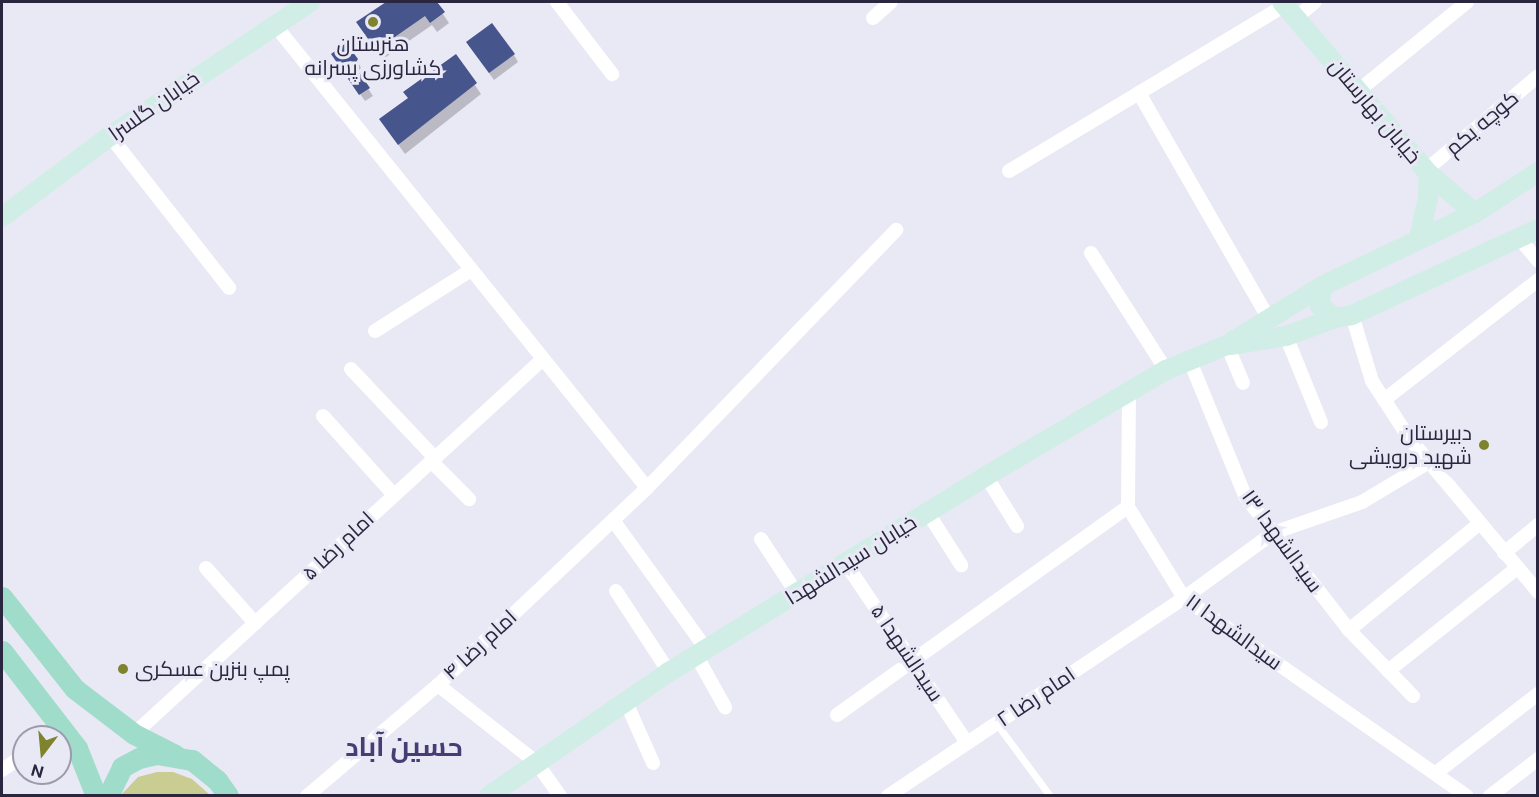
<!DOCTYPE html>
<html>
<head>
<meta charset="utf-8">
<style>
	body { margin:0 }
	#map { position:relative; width:1539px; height:797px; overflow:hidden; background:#e9e8f5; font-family:"Public Sans",Cairo,sans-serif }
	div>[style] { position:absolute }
	.green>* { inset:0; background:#cacd92 }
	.shadow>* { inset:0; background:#0003 }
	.building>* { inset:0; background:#46558c }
	.lane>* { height:7px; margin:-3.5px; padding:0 3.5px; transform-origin:3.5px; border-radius:3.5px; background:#fff }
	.street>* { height:14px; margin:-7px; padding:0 7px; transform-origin:7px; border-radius:7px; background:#fff }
	.secondary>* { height:20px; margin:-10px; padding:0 10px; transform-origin:10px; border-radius:10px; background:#d0eee5 }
	.primary>* { height:21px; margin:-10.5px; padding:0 10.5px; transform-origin:10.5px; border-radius:10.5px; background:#a0dcca }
	.dots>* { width:16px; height:16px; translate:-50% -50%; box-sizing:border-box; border:3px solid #e9e8f5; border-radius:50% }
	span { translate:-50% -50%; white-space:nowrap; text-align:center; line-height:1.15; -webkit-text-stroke:6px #e9e8f5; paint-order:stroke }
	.poi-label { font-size:21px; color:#2a263f }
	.right { translate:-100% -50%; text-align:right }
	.left { translate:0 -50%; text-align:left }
	.street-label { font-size:21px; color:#2a263f }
	.district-label { font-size:27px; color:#473c73; font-weight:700 }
	.frame { position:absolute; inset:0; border:3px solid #2a263f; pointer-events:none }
	.north { position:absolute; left:12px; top:725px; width:60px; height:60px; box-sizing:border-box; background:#e9e8f5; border:2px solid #9d9aac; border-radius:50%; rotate:196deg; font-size:16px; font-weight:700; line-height:24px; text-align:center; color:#2a263f }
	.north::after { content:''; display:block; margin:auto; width:21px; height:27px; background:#80832d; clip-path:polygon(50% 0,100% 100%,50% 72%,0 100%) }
</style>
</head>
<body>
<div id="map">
	<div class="green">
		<div style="clip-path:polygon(157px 772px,173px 772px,192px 779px,210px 795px,121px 795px,138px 777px)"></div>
	</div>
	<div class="shadow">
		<div style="clip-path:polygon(389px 2px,435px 2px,449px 23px,437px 32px,432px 25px,383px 59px,358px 23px)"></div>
		<div style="clip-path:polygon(472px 50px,514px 55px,518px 62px,494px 80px)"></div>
		<div style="clip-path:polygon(455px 56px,481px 94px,405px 154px,387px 129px,409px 99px)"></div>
		<div style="clip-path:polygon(357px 60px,361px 68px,357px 72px,373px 96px,365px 101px,337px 61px)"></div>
	</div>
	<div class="building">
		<div style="clip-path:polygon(386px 2px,437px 2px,445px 12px,430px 23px,425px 16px,376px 50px,356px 22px)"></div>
		<div style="clip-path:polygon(492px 23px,515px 54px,489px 73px,466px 42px)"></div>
		<div style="clip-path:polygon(346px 43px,358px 59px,354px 65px,370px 88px,359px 95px,331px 54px)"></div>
		<div style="clip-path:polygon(456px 54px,477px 83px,398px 145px,379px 119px,408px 98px,403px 92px)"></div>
	</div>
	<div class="lane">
		<div style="left:996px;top:723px;width:91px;rotate:53.5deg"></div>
	</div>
	<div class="street">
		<div style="left:557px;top:2px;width:91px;rotate:52.6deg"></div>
		<div style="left:1297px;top:17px;width:23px;rotate:-40deg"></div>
		<div style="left:873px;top:18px;width:24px;rotate:-42deg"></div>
		<div style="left:274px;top:24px;width:595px;rotate:51.2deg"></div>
		<div style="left:1358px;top:91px;width:141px;rotate:-39.2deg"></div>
		<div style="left:1139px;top:93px;width:261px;rotate:60.1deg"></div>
		<div style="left:110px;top:136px;width:193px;rotate:51.9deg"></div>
		<div style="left:1426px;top:170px;width:146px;rotate:-40deg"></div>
		<div style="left:1009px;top:171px;width:322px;rotate:-31deg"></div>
		<div style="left:1519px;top:238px;width:30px;rotate:50deg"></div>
		<div style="left:1091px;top:253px;width:139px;rotate:57.3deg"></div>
		<div style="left:1352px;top:315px;width:69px;rotate:73.1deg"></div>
		<div style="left:1372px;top:381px;width:68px;rotate:57deg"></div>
		<div style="left:1409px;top:438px;width:201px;rotate:50deg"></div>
		<div style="left:375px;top:331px;width:114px;rotate:-32.4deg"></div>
		<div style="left:1286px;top:336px;width:93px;rotate:67.9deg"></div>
		<div style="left:1227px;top:345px;width:41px;rotate:67.2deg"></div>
		<div style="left:1190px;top:361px;width:146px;rotate:67.8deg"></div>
		<div style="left:1245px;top:496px;width:170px;rotate:52.2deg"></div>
		<div style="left:1349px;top:630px;width:92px;rotate:45.9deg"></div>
		<div style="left:351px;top:369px;width:122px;rotate:46.7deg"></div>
		<div style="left:1129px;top:391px;width:116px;rotate:90.5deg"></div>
		<div style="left:1128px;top:507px;width:107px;rotate:58.4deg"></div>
		<div style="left:1184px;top:598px;width:345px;rotate:35deg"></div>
		<div style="left:1384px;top:400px;width:195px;rotate:-37.9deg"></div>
		<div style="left:323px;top:416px;width:106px;rotate:48.1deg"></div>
		<div style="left:431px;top:461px;width:54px;rotate:45deg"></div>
		<div style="left:986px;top:476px;width:59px;rotate:58.2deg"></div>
		<div style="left:928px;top:513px;width:62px;rotate:57.6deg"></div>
		<div style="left:613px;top:520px;width:159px;rotate:54.2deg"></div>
		<div style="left:761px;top:539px;width:66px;rotate:56.8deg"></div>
		<div style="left:1504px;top:553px;width:44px;rotate:-39.5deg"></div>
		<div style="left:846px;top:564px;width:216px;rotate:55.9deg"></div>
		<div style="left:206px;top:568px;width:74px;rotate:48.3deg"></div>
		<div style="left:616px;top:591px;width:97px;rotate:56.8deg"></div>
		<div style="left:1349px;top:630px;width:169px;rotate:-39.2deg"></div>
		<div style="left:696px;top:655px;width:60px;rotate:60.9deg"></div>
		<div style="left:1388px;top:671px;width:165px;rotate:-38.6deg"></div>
		<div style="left:438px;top:685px;width:125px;rotate:38.2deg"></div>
		<div style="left:536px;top:762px;width:42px;rotate:54.8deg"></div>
		<div style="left:625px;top:700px;width:69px;rotate:66deg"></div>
		<div style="left:837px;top:715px;width:358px;rotate:-35.6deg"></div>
		<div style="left:134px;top:734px;width:555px;rotate:-42.52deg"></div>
		<div style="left:2px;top:770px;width:27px;rotate:-34deg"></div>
		<div style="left:1436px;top:773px;width:129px;rotate:-37.8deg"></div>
		<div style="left:307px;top:796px;width:172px;rotate:-40.3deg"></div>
		<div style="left:438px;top:685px;width:287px;rotate:-43.3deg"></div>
		<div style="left:647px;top:488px;width:359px;rotate:-46deg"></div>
		<div style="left:888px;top:796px;width:356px;rotate:-33.8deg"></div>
		<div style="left:1184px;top:598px;width:110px;rotate:-36.1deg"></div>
		<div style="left:1273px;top:533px;width:94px;rotate:-19.2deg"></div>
		<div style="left:1362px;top:502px;width:78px;rotate:-30.8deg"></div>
		<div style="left:1490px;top:796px;width:61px;rotate:-37.6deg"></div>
	</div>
	<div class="secondary">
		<div style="left:1282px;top:2px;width:226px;rotate:49.5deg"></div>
		<div style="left:1429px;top:174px;width:60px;rotate:40.3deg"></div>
		<div style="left:1538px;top:172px;width:75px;rotate:146.9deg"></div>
		<div style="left:1475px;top:213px;width:170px;rotate:154.5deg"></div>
		<div style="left:1322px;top:286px;width:20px;rotate:96deg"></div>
		<div style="left:1320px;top:306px;width:19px;rotate:39deg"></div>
		<div style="left:1335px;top:318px;width:17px;rotate:-10deg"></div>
		<div style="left:1352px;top:315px;width:205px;rotate:-24.8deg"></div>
		<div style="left:2px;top:217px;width:135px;rotate:-36.9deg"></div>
		<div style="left:110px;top:136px;width:241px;rotate:-33.8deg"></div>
		<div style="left:1419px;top:238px;width:41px;rotate:-77.3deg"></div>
		<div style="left:1428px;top:198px;width:24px;rotate:-88deg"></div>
		<div style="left:1232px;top:345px;width:55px;rotate:-9.5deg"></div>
		<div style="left:1286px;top:336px;width:52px;rotate:-20.2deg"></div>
		<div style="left:489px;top:796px;width:219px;rotate:-34.6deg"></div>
		<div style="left:669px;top:672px;width:373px;rotate:-31.7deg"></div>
		<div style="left:986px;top:476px;width:209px;rotate:-30.5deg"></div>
		<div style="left:1166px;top:370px;width:66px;rotate:-22.3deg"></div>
		<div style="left:1227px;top:345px;width:112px;rotate:-31.8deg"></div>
	</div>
	<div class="primary">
		<div style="left:2px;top:597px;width:117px;rotate:51.6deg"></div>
		<div style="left:75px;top:689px;width:74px;rotate:37.3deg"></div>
		<div style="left:134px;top:734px;width:46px;rotate:27.1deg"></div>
		<div style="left:2px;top:651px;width:123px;rotate:52.3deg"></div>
		<div style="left:77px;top:748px;width:52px;rotate:68.4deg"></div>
		<div style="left:108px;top:796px;width:32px;rotate:-64deg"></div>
		<div style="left:122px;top:767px;width:19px;rotate:-28deg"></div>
		<div style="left:139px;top:758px;width:18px;rotate:-13deg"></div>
		<div style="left:157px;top:754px;width:36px;rotate:10deg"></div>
		<div style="left:192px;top:760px;width:32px;rotate:39deg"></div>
		<div style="left:217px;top:780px;width:19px;rotate:55deg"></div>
	</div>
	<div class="dots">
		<div style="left:373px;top:22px;background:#80832d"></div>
		<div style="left:1484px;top:445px;background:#80832d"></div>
		<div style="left:123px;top:669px;background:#80832d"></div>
	</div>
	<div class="poi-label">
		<span style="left:373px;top:56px">هنرستان<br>کشاورزی پسرانه</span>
		<span class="right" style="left:1472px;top:445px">دبیرستان<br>شهید درویشی</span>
		<span class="left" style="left:135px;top:669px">پمپ بنزین عسکری</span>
	</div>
	<div class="street-label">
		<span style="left:154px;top:106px;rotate:-35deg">خیابان گلسرا</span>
		<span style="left:1375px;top:111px;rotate:50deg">خیابان بهارستان</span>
		<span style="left:1482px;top:123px;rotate:-40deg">کوچه یکم</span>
		<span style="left:1282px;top:541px;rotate:54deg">سیدالشهدا ۱۳</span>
		<span style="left:338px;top:546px;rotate:-43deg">امام رضا ۵</span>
		<span style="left:851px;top:560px;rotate:-32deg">خیابان سیدالشهدا</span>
		<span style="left:1234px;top:632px;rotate:36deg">سیدالشهدا ۱۱</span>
		<span style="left:480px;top:645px;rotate:-43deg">امام رضا ۴</span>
		<span style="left:907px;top:653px;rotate:56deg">سیدالشهدا ۵</span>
		<span style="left:1036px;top:697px;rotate:-34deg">امام رضا ۲</span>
	</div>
	<div class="district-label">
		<span style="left:404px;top:747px">حسین آباد</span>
	</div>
	<div class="frame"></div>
	<div class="north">N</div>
</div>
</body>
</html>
